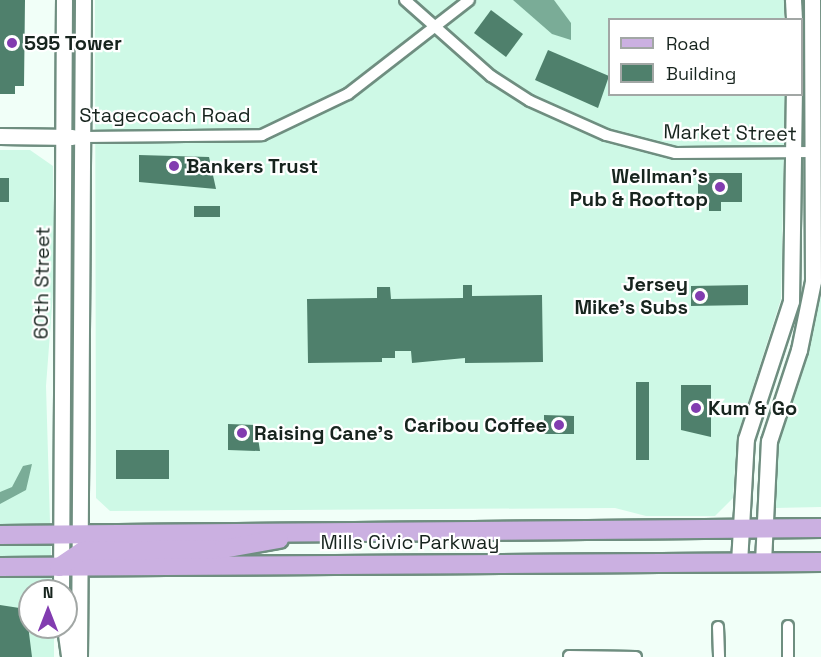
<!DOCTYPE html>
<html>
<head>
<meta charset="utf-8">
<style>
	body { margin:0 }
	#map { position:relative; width:821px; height:657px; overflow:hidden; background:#f1fff8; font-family:"Space Grotesk",sans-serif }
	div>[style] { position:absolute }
	.built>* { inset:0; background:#cef9e6 }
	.water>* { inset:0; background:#7aac97 }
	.building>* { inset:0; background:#4f806c }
	.roads { filter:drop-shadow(2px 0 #6f8e80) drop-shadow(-2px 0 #6f8e80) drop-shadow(0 2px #6f8e80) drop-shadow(0 -2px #6f8e80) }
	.street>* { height:10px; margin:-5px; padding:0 5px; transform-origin:5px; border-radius:5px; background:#fff }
	.secondary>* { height:15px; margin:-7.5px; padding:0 7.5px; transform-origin:7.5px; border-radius:7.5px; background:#fff }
	.primary>* { height:18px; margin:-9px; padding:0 9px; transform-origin:9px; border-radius:9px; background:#cbb0e1 }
	.dots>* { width:16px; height:16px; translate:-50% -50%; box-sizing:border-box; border:3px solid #fff; border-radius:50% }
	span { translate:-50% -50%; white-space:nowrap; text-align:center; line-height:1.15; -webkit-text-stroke:4.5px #fff; paint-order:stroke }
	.poi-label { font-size:20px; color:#17241e; font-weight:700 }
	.left { translate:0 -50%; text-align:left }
	.right { translate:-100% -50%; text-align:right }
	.street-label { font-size:20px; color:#17241e }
	.legend { position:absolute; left:608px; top:18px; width:195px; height:78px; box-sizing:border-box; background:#fff; border:2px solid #a2a7a5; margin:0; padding:8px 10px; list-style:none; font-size:18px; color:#17241e }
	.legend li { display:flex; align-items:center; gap:12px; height:30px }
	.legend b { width:30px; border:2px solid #a2a7a5 }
	.north { position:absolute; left:18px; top:579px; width:60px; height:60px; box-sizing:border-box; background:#fff; border:2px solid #a2a7a5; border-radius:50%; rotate:0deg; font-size:16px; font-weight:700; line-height:24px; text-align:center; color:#17241e }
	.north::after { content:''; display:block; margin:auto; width:21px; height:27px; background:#823cb0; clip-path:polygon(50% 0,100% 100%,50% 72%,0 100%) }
</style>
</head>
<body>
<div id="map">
	<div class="built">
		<div style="clip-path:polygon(95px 0,784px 0,784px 19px,610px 20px,610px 94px,785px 95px,781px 299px,737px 437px,733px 498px,715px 516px,646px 516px,615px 508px,110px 511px,96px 498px)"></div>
		<div style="clip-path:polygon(0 150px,30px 150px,53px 166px,55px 267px,46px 386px,52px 591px,30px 591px,30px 627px,54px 627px,54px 657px,0 657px)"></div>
		<div style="clip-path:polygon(821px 295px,821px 507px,774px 508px,778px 443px)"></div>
	</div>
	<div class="water">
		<div style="clip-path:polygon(513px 0,554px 0,571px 23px,571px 40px,552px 34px)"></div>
		<div style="clip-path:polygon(32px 464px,26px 490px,0 504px,0 492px,12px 487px,23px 466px)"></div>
	</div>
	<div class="building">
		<div style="clip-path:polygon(0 0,25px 0,24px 86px,15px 86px,15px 94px,0 94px)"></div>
		<div style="clip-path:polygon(491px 10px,523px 34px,506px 57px,474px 33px)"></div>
		<div style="clip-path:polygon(548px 50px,609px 76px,598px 108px,535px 80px)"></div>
		<div style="clip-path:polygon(139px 155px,209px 157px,216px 189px,139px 182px)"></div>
		<div style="clip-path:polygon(698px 173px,742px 173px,742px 202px,721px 202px,721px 211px,709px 211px,709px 201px,698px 201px)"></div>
		<div style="clip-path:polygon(0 178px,9px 178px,9px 202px,0 202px)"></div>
		<div style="clip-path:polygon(194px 206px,220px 206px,220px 217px,194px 217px)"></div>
		<div style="clip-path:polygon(463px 285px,472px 285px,472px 296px,542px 295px,543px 362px,465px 363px,465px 358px,412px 363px,411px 351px,395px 351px,395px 358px,382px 358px,382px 362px,308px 363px,307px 299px,377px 298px,377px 287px,390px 287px,391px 299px,463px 298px)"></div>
		<div style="clip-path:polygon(748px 285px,748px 305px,691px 306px,691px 286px)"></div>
		<div style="clip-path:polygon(636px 382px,649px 382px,649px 460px,636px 460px)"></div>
		<div style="clip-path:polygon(681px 385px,711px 385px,711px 437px,681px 430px)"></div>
		<div style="clip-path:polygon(544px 415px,574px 416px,574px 434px,544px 434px)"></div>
		<div style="clip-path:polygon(228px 424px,256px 425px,260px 451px,228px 450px)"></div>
		<div style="clip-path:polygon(116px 450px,169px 450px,169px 479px,116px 479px)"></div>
		<div style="clip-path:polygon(0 605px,26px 609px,32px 657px,0 657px)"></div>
	</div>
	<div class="roads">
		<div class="street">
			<div style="left:405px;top:0;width:115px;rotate:41.5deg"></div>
			<div style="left:491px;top:76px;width:46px;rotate:32.7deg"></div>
			<div style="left:530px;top:101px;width:83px;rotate:24.1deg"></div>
			<div style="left:606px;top:135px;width:71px;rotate:14.6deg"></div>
			<div style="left:675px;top:153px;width:137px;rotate:-0.4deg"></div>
			<div style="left:84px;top:137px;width:178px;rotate:-0.6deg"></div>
			<div style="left:262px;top:135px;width:95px;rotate:-25.5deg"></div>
			<div style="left:348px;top:94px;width:153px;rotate:-37.8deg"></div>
			<div style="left:788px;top:626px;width:31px;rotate:90deg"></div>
			<div style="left:718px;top:627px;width:30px;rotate:88deg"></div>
			<div style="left:569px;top:656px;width:67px;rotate:0.9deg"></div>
		</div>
		<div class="secondary">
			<div style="left:793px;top:0;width:20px;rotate:87deg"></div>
			<div style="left:0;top:136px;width:72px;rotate:0.8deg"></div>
			<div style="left:763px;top:562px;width:121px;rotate:-87.2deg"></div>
			<div style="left:769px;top:441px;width:96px;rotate:-71.8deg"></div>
			<div style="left:799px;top:350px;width:70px;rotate:-78.5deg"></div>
			<div style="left:813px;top:281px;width:281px;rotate:-90.2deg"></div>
			<div style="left:739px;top:563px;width:124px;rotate:-86.8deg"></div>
			<div style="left:746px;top:439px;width:145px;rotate:-71.9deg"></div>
			<div style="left:791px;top:301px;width:207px;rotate:-89.2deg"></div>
			<div style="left:61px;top:591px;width:591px;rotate:-89.71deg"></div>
			<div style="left:65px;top:627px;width:30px;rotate:82deg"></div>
			<div style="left:79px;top:657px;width:657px;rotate:-89.65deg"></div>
		</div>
		<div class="primary">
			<div style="left:0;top:535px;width:821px;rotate:-0.49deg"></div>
			<div style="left:0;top:567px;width:821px;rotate:-0.35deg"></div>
			<div style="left:59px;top:567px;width:29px;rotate:-34deg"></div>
			<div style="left:83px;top:551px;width:140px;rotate:-0.8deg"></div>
			<div style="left:223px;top:549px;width:57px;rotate:-10.1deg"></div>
		</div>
	</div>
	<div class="dots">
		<div style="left:12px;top:43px;background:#823cb0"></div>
		<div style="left:174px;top:166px;background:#823cb0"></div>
		<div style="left:720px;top:187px;background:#823cb0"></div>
		<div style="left:700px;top:296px;background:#823cb0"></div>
		<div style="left:696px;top:408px;background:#823cb0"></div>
		<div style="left:559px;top:425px;background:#823cb0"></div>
		<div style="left:242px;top:433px;background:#823cb0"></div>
	</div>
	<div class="poi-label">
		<span class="left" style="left:24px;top:43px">595 Tower</span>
		<span class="left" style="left:186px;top:166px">Bankers Trust</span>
		<span class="right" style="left:708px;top:188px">Wellman's<br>Pub &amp; Rooftop</span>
		<span class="right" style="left:688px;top:296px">Jersey<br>Mike's Subs</span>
		<span class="left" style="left:708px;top:408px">Kum &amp; Go</span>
		<span class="right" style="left:547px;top:425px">Caribou Coffee</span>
		<span class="left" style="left:254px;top:433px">Raising Cane's</span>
	</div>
	<div class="street-label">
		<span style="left:165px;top:115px">Stagecoach Road</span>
		<span style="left:730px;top:133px;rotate:1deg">Market Street</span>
		<span style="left:42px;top:283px;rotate:-89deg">60th Street</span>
		<span style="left:410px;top:542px">Mills Civic Parkway</span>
	</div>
	<ul class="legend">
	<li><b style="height:8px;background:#cbb0e1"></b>Road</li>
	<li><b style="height:16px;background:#4f806c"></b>Building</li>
	</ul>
	<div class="north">N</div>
</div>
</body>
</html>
